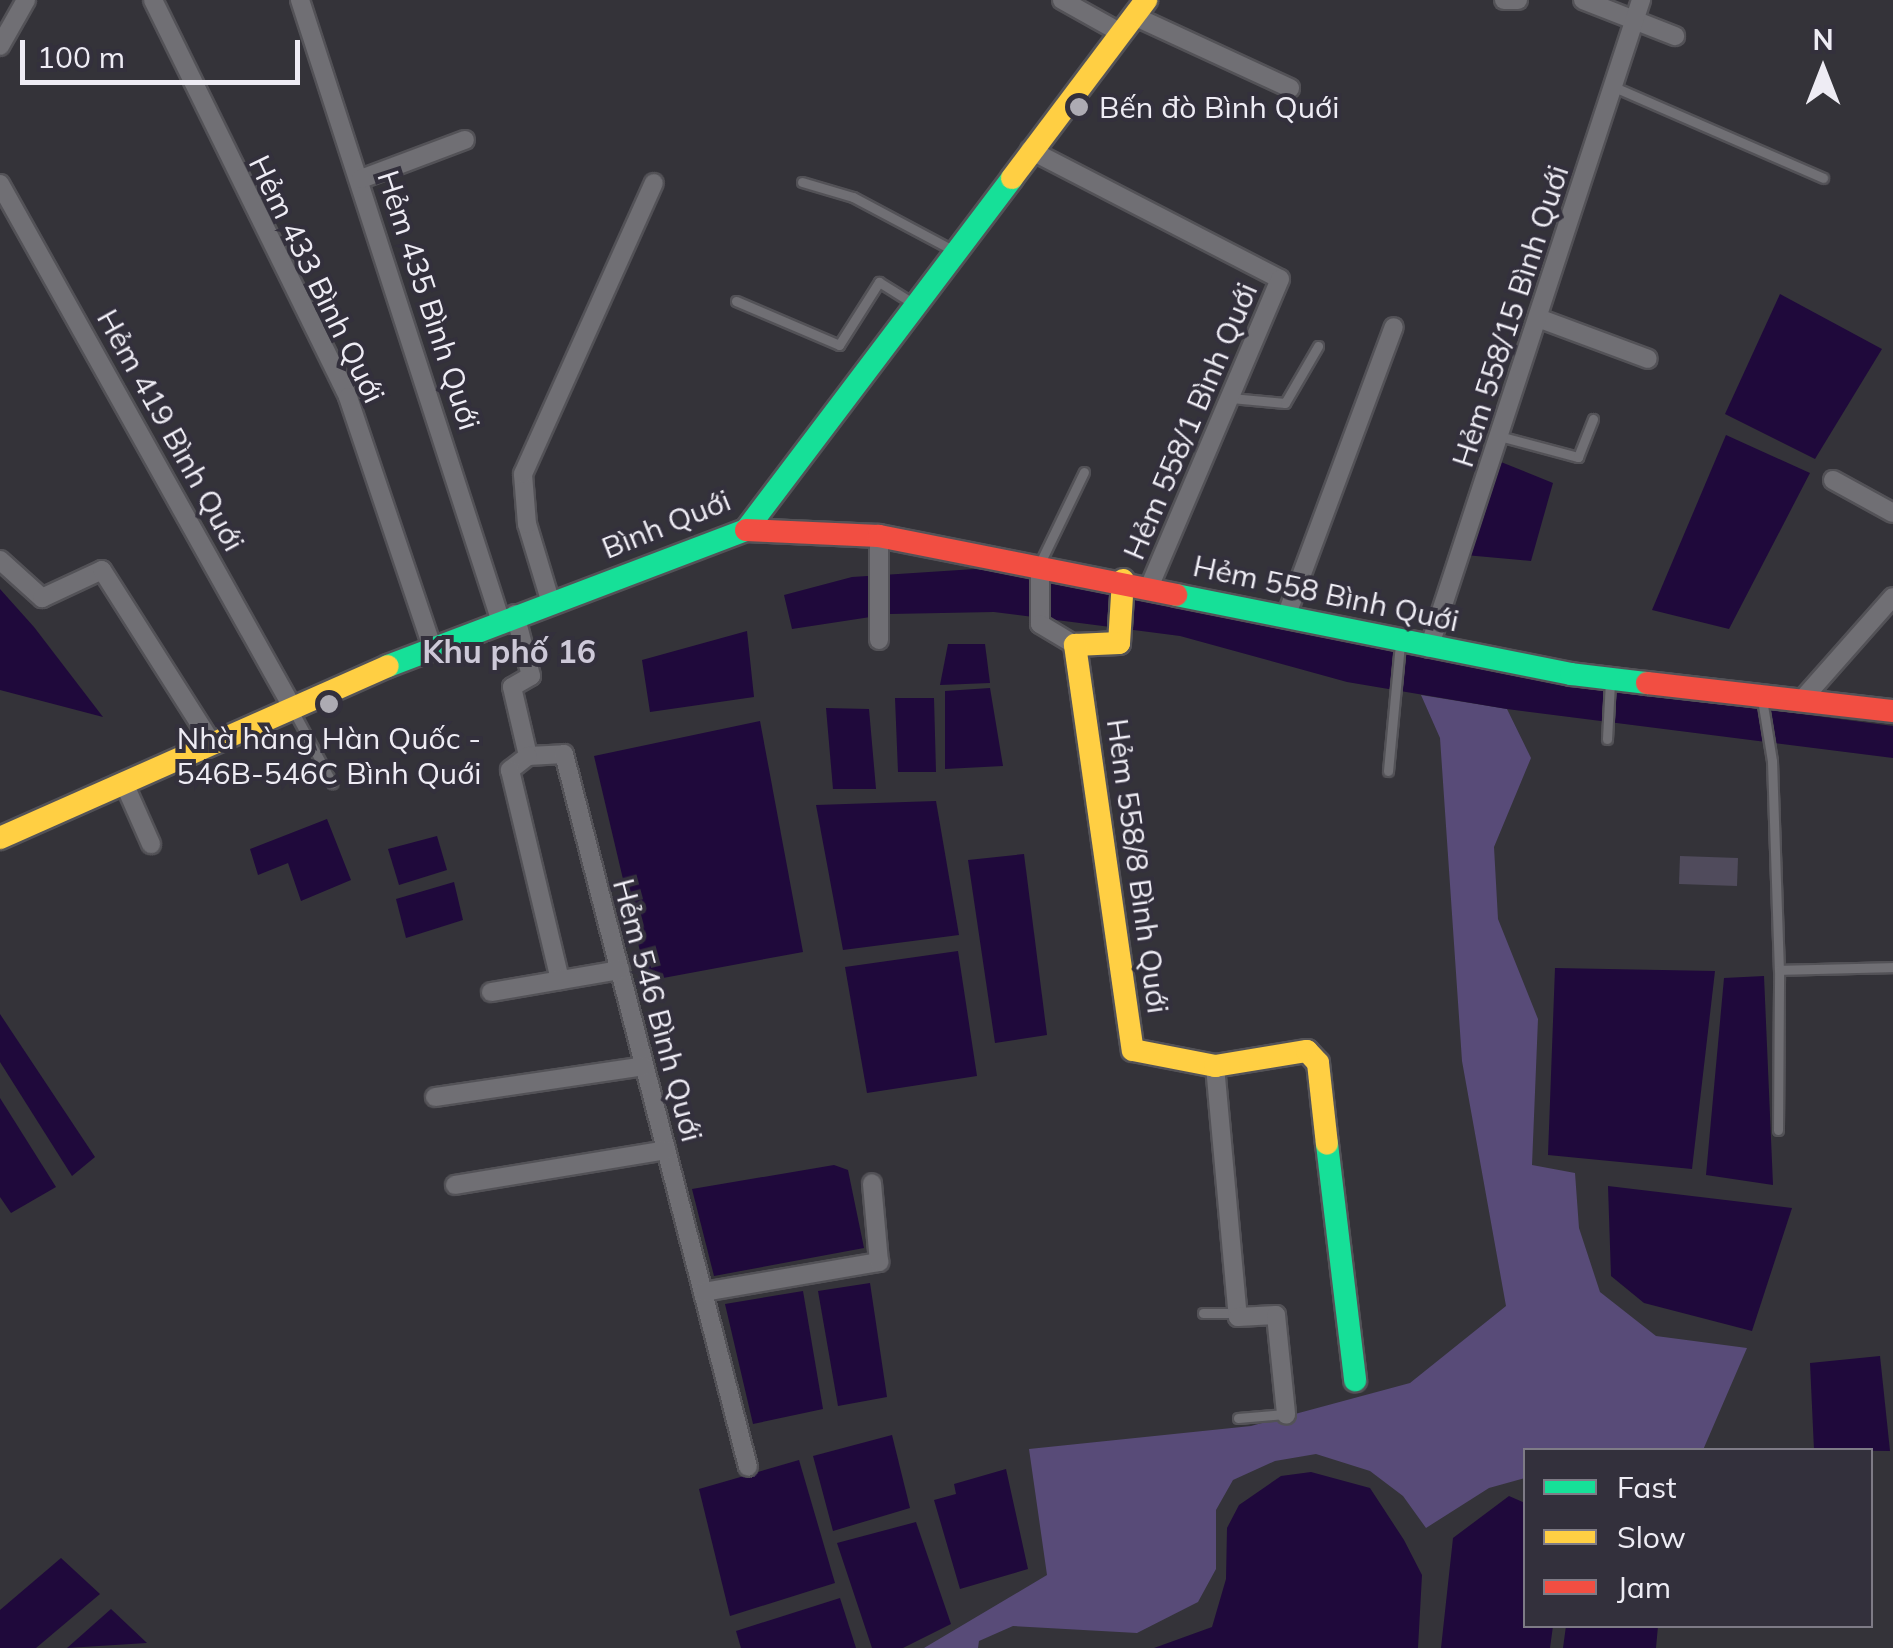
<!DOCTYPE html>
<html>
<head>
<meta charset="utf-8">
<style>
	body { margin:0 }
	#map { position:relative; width:1893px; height:1648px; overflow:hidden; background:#343339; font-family:Mulish,sans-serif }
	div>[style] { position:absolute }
	.green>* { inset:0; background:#584b78 }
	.water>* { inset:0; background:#1f093b }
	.building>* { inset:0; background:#504b5c }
	.roads { filter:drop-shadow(2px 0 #535257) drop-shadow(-2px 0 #535257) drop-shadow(0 2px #535257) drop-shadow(0 -2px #535257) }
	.lane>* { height:9px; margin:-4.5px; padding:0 4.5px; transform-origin:4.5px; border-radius:4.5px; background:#706f74 }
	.street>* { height:18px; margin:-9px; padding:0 9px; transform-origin:9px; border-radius:9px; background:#706f74 }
	.fast>* { height:22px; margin:-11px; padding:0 11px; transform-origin:11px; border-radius:11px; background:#16e098 }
	.slow>* { height:22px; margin:-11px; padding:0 11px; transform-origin:11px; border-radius:11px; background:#ffcf43 }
	.jam>* { height:22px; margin:-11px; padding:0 11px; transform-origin:11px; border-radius:11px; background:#f24e42 }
	.dots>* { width:28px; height:28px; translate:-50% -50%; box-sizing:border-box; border:5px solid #33303c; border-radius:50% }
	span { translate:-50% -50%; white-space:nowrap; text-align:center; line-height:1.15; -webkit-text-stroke:8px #33303c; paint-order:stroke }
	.poi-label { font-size:30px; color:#eeecf4 }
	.left { translate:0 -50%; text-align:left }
	.street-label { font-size:30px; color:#eeecf4 }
	.neighbourhood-label { font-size:32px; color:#cdc9d8; font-weight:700 }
	.legend { position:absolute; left:1523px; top:1448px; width:350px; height:180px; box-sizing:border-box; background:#33303c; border:2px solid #7e7b86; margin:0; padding:12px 18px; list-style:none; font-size:30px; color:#eeecf4 }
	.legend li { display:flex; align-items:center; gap:20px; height:50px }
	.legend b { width:50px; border:2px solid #7e7b86 }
	.north { position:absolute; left:1773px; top:20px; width:100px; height:100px; -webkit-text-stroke:8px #33303c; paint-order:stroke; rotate:0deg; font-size:28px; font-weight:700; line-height:40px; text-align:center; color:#eeecf4 }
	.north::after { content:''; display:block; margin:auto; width:35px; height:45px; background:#eeecf4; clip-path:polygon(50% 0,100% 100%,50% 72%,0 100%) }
	.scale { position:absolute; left:20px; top:40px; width:280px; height:45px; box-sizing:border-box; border:5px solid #eeecf4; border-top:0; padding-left:12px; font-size:30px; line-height:35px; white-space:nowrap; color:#eeecf4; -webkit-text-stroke:8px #33303c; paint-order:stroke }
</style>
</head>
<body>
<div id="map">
	<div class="green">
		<div style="clip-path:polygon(1421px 695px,1507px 709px,1531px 758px,1494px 847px,1498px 919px,1538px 1019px,1532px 1165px,1575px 1173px,1579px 1228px,1600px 1292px,1656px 1336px,1747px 1348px,1703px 1450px,1526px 1450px,1525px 1478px,1489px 1488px,1426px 1528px,1403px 1496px,1370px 1471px,1316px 1454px,1275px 1461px,1233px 1480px,1216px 1510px,1216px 1569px,1198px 1602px,1137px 1633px,1013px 1626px,979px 1641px,978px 1648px,924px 1648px,1047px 1575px,1029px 1449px,1251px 1426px,1410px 1383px,1506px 1306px,1462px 1061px,1440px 738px)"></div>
	</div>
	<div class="water">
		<div style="clip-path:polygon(1780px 294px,1882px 349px,1815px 459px,1725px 414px)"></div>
		<div style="clip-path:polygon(1726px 435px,1810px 473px,1729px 629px,1652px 610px)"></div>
		<div style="clip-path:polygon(1496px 460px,1553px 483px,1531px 561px,1465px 555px)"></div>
		<div style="clip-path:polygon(975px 569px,1061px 580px,1524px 678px,1893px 726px,1893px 758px,1507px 709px,1347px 682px,1180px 636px,994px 612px,890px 614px,792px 629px,784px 595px,852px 577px)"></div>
		<div style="clip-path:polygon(0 589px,34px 627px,103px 717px,0 690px)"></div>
		<div style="clip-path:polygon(747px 631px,754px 697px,650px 712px,642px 660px)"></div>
		<div style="clip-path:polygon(948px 644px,985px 644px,990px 683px,940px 685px)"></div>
		<div style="clip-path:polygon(990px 688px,1003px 766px,945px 769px,945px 691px)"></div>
		<div style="clip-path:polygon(895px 698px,934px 698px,936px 772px,898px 772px)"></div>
		<div style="clip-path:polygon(826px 708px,869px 709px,876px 789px,833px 789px)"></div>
		<div style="clip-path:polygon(760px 721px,803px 952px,647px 981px,594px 756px)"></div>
		<div style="clip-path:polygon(936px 801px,959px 935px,843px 950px,816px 805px)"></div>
		<div style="clip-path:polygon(327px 819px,351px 880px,301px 901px,288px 863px,258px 875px,250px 849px)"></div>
		<div style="clip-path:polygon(437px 836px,447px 870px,399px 885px,388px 849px)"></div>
		<div style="clip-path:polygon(1024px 854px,1047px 1035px,995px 1043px,968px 860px)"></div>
		<div style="clip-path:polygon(454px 882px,463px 920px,406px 938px,396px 899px)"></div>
		<div style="clip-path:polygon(958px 951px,977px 1076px,867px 1093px,845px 967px)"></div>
		<div style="clip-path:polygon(1555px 968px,1715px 971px,1692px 1169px,1548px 1155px)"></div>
		<div style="clip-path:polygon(1764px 976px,1773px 1185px,1706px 1175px,1724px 978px)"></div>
		<div style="clip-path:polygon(0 1014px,95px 1157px,72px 1176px,0 1062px)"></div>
		<div style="clip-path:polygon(0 1098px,56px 1187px,11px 1213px,0 1197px)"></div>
		<div style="clip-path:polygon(834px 1165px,848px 1170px,864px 1248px,714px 1276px,692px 1189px)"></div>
		<div style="clip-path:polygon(1608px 1186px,1792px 1208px,1752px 1331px,1644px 1303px,1611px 1276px)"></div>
		<div style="clip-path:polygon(870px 1283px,887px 1397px,838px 1406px,818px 1291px)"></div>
		<div style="clip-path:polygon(803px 1291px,823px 1409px,753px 1424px,725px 1304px)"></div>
		<div style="clip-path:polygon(1880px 1356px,1890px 1451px,1814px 1450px,1810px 1363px)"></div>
		<div style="clip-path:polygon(892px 1435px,910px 1508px,833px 1531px,813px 1456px)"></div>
		<div style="clip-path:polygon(799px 1460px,835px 1583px,730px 1616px,699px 1489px)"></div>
		<div style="clip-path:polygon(1006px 1469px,1028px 1569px,960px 1589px,934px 1500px,956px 1494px,954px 1484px)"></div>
		<div style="clip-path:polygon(1311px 1472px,1370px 1488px,1404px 1540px,1422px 1575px,1418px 1648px,1154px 1648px,1212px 1627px,1226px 1579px,1227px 1528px,1239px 1505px,1281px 1476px)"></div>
		<div style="clip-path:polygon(1509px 1496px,1525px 1503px,1526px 1626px,1553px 1626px,1550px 1648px,1441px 1648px,1453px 1538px)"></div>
		<div style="clip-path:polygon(916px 1522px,951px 1624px,903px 1648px,872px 1648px,837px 1543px)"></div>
		<div style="clip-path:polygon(61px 1558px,100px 1594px,36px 1648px,0 1648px,0 1610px)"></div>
		<div style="clip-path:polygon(840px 1598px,856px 1648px,741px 1648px,736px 1631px)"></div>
		<div style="clip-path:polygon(111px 1609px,147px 1643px,67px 1648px)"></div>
		<div style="clip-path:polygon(1566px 1626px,1658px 1626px,1656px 1648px,1563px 1648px)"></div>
	</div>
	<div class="building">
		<div style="clip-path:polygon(1680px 856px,1738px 858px,1737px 886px,1679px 884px)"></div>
	</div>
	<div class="roads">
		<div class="lane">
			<div style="left:1614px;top:87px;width:228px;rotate:23.5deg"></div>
			<div style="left:802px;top:182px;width:53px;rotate:16.4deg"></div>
			<div style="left:853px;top:197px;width:111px;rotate:28deg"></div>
			<div style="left:736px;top:301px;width:112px;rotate:23.1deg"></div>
			<div style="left:839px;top:345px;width:75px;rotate:-57.6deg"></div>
			<div style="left:879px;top:282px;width:38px;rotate:32deg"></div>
			<div style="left:1231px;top:398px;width:54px;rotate:5.3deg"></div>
			<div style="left:1285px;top:403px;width:66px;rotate:-59.9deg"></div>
			<div style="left:1499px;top:436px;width:82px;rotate:14.9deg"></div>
			<div style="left:1578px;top:457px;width:41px;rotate:-68.5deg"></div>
			<div style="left:1040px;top:563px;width:101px;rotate:-64.2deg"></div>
			<div style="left:1762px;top:699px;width:63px;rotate:80.8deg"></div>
			<div style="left:1772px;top:761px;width:209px;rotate:88.1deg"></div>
			<div style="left:294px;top:712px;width:81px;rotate:61.8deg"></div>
			<div style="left:1607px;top:739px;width:57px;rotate:-87deg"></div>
			<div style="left:1388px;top:771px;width:128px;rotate:-84.6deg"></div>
			<div style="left:1778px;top:1130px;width:160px;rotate:-89.6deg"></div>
			<div style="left:1779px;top:970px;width:114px;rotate:-1.5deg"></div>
			<div style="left:1203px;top:1313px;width:35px"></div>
			<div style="left:1238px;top:1418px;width:47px;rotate:-4.9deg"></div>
		</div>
		<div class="street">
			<div style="left:153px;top:0;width:442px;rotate:63.8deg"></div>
			<div style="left:348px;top:397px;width:263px;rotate:71.4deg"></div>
			<div style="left:300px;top:0;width:651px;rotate:72.09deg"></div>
			<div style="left:1062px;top:0;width:68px;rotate:29.2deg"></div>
			<div style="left:1504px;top:0;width:14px"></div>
			<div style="left:1583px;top:0;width:99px;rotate:21.4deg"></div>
			<div style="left:1134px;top:16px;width:172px;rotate:24.8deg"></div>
			<div style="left:0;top:46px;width:53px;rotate:-60.5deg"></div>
			<div style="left:1030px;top:150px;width:281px;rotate:27.3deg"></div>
			<div style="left:1280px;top:279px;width:332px;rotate:113deg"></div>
			<div style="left:361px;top:179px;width:111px;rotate:-20.6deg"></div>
			<div style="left:0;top:184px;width:597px;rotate:60.81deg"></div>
			<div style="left:1538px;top:318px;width:117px;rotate:20.4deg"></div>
			<div style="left:1833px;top:480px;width:68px;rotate:28.8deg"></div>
			<div style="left:879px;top:536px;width:104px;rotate:90deg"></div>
			<div style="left:0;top:560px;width:57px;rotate:42.1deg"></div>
			<div style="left:42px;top:598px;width:66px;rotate:-25deg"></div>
			<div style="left:102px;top:570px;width:205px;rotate:57.6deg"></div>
			<div style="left:1040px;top:572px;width:52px;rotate:90deg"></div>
			<div style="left:1040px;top:624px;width:41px;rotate:31deg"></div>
			<div style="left:550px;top:600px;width:79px;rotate:-106.8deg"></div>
			<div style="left:527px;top:524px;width:50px;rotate:-94.6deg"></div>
			<div style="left:523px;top:474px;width:319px;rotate:-65.8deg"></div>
			<div style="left:515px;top:614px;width:64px;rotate:75.5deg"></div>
			<div style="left:531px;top:676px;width:22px;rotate:150deg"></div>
			<div style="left:512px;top:687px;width:71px;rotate:76.9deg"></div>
			<div style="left:528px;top:756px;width:36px;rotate:-3deg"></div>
			<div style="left:564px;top:754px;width:736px;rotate:75.53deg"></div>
			<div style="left:1287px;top:614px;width:306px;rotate:-69.6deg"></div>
			<div style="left:1429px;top:648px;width:682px;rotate:-71.88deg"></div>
			<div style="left:1800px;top:702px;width:140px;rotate:-48.5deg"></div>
			<div style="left:528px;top:756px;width:23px;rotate:142deg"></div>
			<div style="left:510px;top:770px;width:216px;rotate:76.6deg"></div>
			<div style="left:124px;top:783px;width:67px;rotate:66.1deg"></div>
			<div style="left:491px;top:992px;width:131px;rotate:-9.7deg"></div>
			<div style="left:1215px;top:1066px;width:252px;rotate:84.8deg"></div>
			<div style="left:1238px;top:1317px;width:38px;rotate:-3deg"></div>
			<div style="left:1276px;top:1315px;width:100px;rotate:84.2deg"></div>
			<div style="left:435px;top:1097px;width:211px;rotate:-8.4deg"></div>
			<div style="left:455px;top:1185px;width:214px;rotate:-9.4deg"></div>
			<div style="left:703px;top:1292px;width:179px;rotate:-9.7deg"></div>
			<div style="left:879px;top:1262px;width:79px;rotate:-95.1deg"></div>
		</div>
		<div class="fast">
			<div style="left:1176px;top:595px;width:403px;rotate:11.3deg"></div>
			<div style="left:1571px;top:674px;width:77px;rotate:6.8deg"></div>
			<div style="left:388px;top:666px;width:383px;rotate:-20.8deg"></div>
			<div style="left:746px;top:530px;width:441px;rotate:-52.9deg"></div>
			<div style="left:1327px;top:1144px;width:238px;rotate:83.2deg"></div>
		</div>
		<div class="slow">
			<div style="left:1012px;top:178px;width:223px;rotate:-53deg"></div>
			<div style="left:1123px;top:580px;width:63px;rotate:93.6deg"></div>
			<div style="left:1119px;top:643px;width:44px;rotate:177.4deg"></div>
			<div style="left:1075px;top:645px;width:409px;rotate:81.9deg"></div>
			<div style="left:1133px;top:1050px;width:84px;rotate:11deg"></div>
			<div style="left:1215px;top:1066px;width:93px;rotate:-9.3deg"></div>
			<div style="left:1307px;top:1051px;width:16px;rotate:47deg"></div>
			<div style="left:1318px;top:1063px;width:81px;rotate:83.7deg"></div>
			<div style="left:0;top:838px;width:424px;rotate:-23.9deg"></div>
		</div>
		<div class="jam">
			<div style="left:746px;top:530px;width:133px;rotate:2.6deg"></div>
			<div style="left:879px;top:536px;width:303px;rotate:11.2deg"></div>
			<div style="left:1647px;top:683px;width:248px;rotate:6.5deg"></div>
		</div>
	</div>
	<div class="dots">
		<div style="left:1079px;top:107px;background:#adabb3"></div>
		<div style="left:329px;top:704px;background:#adabb3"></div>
	</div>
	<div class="poi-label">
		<span class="left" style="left:1099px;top:107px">Bến đò Bình Quới</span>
		<span style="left:329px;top:755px">Nhà hàng Hàn Quốc -<br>546B-546C Bình Quới</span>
	</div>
	<div class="street-label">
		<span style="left:317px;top:279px;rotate:64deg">Hẻm 433 Bình Quới</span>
		<span style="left:429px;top:300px;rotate:72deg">Hẻm 435 Bình Quới</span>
		<span style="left:1510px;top:316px;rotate:-72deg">Hẻm 558/15 Bình Quới</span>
		<span style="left:1190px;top:421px;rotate:-67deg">Hẻm 558/1 Bình Quới</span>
		<span style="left:171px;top:430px;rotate:61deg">Hẻm 419 Bình Quới</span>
		<span style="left:666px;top:524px;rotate:-22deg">Bình Quới</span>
		<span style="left:1326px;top:593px;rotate:12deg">Hẻm 558 Bình Quới</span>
		<span style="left:1138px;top:866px;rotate:82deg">Hẻm 558/8 Bình Quới</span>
		<span style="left:658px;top:1010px;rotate:75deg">Hẻm 546 Bình Quới</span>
	</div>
	<div class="neighbourhood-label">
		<span style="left:509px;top:651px">Khu phố 16</span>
	</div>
	<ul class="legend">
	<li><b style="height:12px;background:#16e098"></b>Fast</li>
	<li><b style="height:12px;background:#ffcf43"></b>Slow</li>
	<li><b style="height:12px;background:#f24e42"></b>Jam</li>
	</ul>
	<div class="north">N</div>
	<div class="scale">100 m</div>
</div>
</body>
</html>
